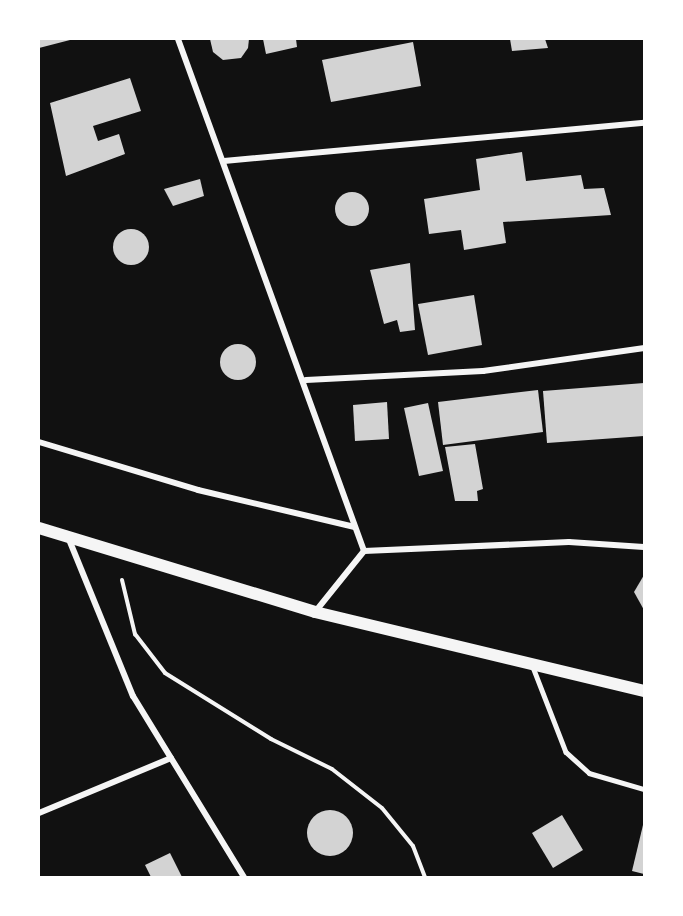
<!DOCTYPE html>
<html>
<head>
<meta charset="utf-8">
<style>
	body { margin:0 }
	#map { position:relative; width:683px; height:916px; overflow:hidden; background:#111; font-family:"DM Sans",sans-serif }
	div>[style] { position:absolute }
	.building>* { inset:0; background:#d3d3d3 }
	.round { border-radius:50% }
	.path>* { height:4px; margin:-2px; padding:0 2px; transform-origin:2px; border-radius:2px; background:#f5f5f5 }
	.service>* { height:4.5px; margin:-2.25px; padding:0 2.25px; transform-origin:2.25px; border-radius:2.25px; background:#f5f5f5 }
	.minor>* { height:6px; margin:-3px; padding:0 3px; transform-origin:3px; border-radius:3px; background:#f5f5f5 }
	.secondary>* { height:12px; margin:-6px; padding:0 6px; transform-origin:6px; border-radius:6px; background:#f5f5f5 }
	span { translate:-50% -50%; white-space:nowrap; text-align:center; line-height:1.15; -webkit-text-stroke:6px #fff; paint-order:stroke }
	.frame { position:absolute; inset:0; border:40px solid #fff; pointer-events:none }
</style>
</head>
<body>
<div id="map">
	<div class="building">
		<div style="clip-path:polygon(39px 39px,70px 39px,70px 40px,39px 48px)"></div>
		<div style="clip-path:polygon(210px 39px,249px 39px,248px 48px,241px 58px,223px 60px,213px 52px)"></div>
		<div style="clip-path:polygon(263px 39px,296px 39px,297px 47px,266px 54px)"></div>
		<div style="clip-path:polygon(510px 39px,545px 39px,548px 48px,512px 51px)"></div>
		<div style="clip-path:polygon(413px 42px,421px 86px,331px 102px,322px 60px)"></div>
		<div style="clip-path:polygon(130px 78px,141px 111px,93px 126px,98px 141px,119px 134px,125px 154px,66px 176px,50px 103px)"></div>
		<div style="clip-path:polygon(522px 152px,526px 181px,581px 175px,584px 189px,604px 188px,611px 215px,503px 222px,506px 243px,464px 250px,461px 230px,429px 234px,424px 199px,480px 190px,476px 159px)"></div>
		<div style="clip-path:polygon(200px 179px,204px 196px,173px 206px,164px 189px)"></div>
		<div class="round" style="left:335px;top:192px;width:34px;height:34px"></div>
		<div class="round" style="left:113px;top:229px;width:36px;height:36px"></div>
		<div style="clip-path:polygon(410px 263px,415px 330px,400px 332px,397px 320px,384px 324px,370px 270px)"></div>
		<div style="clip-path:polygon(474px 295px,482px 345px,428px 355px,418px 304px)"></div>
		<div class="round" style="left:220px;top:344px;width:36px;height:36px"></div>
		<div style="clip-path:polygon(644px 383px,644px 436px,547px 443px,543px 391px)"></div>
		<div style="clip-path:polygon(538px 390px,543px 432px,443px 445px,438px 402px)"></div>
		<div style="clip-path:polygon(387px 402px,389px 439px,355px 441px,353px 405px)"></div>
		<div style="clip-path:polygon(428px 403px,443px 471px,419px 476px,404px 408px)"></div>
		<div style="clip-path:polygon(475px 444px,483px 489px,477px 491px,478px 501px,455px 501px,445px 447px)"></div>
		<div style="clip-path:polygon(644px 575px,644px 610px,634px 592px)"></div>
		<div class="round" style="left:307px;top:810px;width:46px;height:46px"></div>
		<div style="clip-path:polygon(562px 815px,583px 850px,553px 868px,532px 833px)"></div>
		<div style="clip-path:polygon(643px 825px,644px 825px,644px 874px,632px 871px)"></div>
		<div style="clip-path:polygon(170px 853px,182px 877px,151px 877px,145px 865px)"></div>
	</div>
	<div class="path">
		<div style="left:122px;top:580px;width:56px;rotate:76.5deg"></div>
		<div style="left:135px;top:634px;width:49px;rotate:52.4deg"></div>
		<div style="left:165px;top:673px;width:125px;rotate:31.9deg"></div>
		<div style="left:271px;top:739px;width:68px;rotate:26.2deg"></div>
		<div style="left:332px;top:769px;width:63px;rotate:38deg"></div>
		<div style="left:382px;top:808px;width:49px;rotate:50.8deg"></div>
		<div style="left:413px;top:846px;width:33px;rotate:69deg"></div>
	</div>
	<div class="service">
		<div style="left:533px;top:667px;width:91px;rotate:68.8deg"></div>
		<div style="left:566px;top:752px;width:31px;rotate:42deg"></div>
		<div style="left:589px;top:773px;width:57px;rotate:16.2deg"></div>
	</div>
	<div class="minor">
		<div style="left:178px;top:39px;width:545px;rotate:70.03deg"></div>
		<div style="left:364px;top:551px;width:78px;rotate:128.8deg"></div>
		<div style="left:224px;top:161px;width:422px;rotate:-5.2deg"></div>
		<div style="left:306px;top:380px;width:177px;rotate:-2.9deg"></div>
		<div style="left:483px;top:371px;width:163px;rotate:-8.1deg"></div>
		<div style="left:39px;top:442px;width:166px;rotate:16.8deg"></div>
		<div style="left:198px;top:490px;width:161px;rotate:13.3deg"></div>
		<div style="left:68px;top:537px;width:172px;rotate:67.8deg"></div>
		<div style="left:133px;top:696px;width:212px;rotate:58.5deg"></div>
		<div style="left:364px;top:551px;width:205px;rotate:-2.5deg"></div>
		<div style="left:569px;top:542px;width:75px;rotate:3.8deg"></div>
		<div style="left:39px;top:813px;width:143px;rotate:-22.6deg"></div>
	</div>
	<div class="secondary">
		<div style="left:39px;top:528px;width:288px;rotate:16.9deg"></div>
		<div style="left:315px;top:612px;width:338px;rotate:13.5deg"></div>
	</div>
	<div class="frame"></div>
</div>
</body>
</html>
